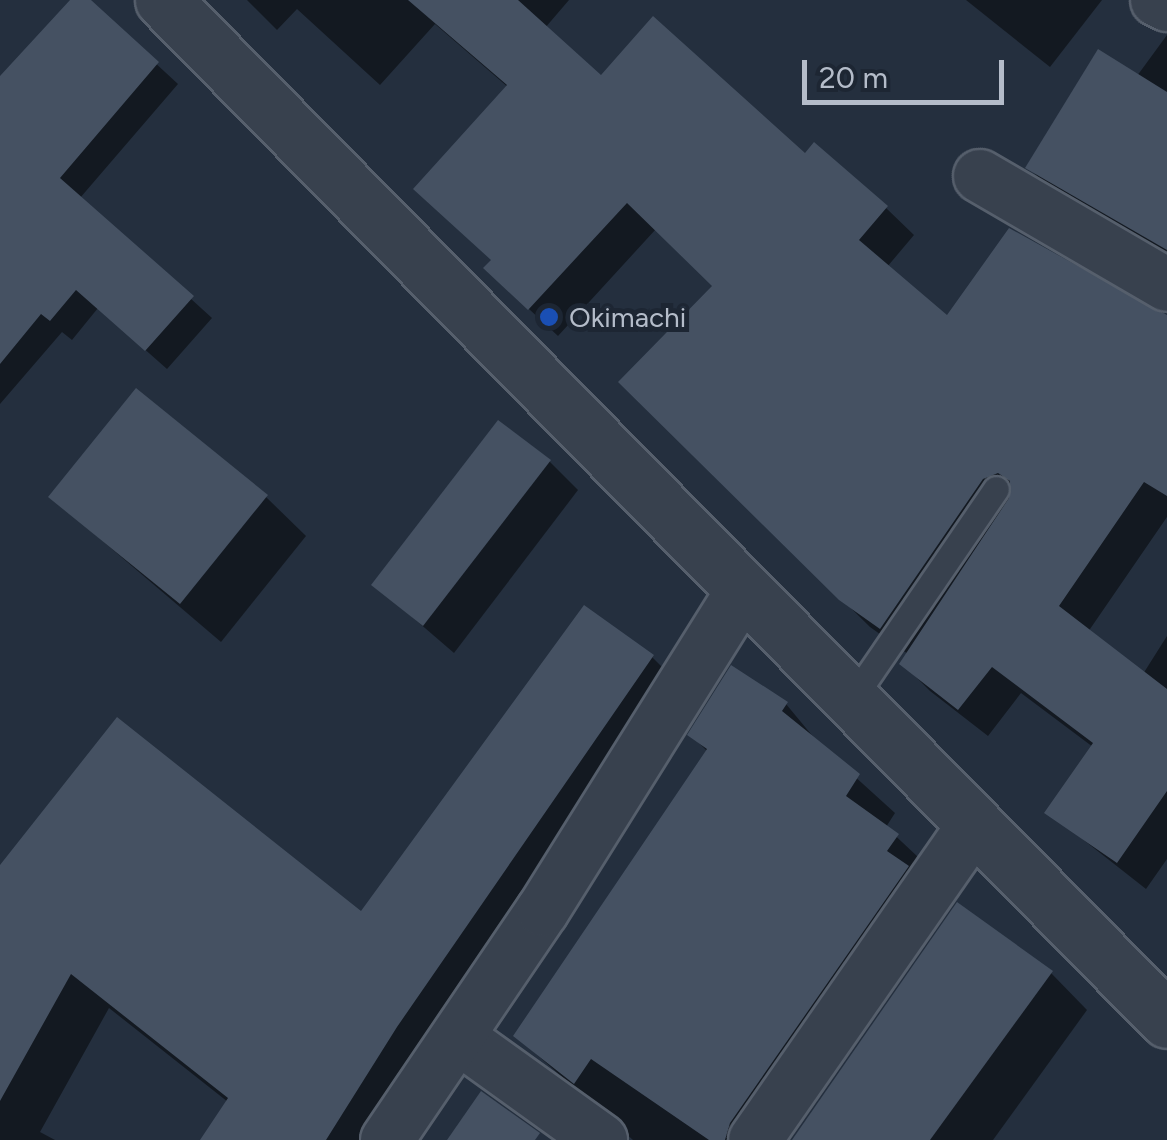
<!DOCTYPE html>
<html>
<head>
<meta charset="utf-8">
<style>
	body { margin:0 }
	#map { position:relative; width:1167px; height:1140px; overflow:hidden; background:#242f3e; font-family:Figtree,sans-serif }
	div>[style] { position:absolute }
	.shadow>* { inset:0; background:#0007 }
	.building>* { inset:0; background:#455162 }
	.roads { filter:drop-shadow(2px 0 #565f6c) drop-shadow(-2px 0 #565f6c) drop-shadow(0 2px #565f6c) drop-shadow(0 -2px #565f6c) }
	.service>* { height:25px; margin:-12.5px; padding:0 12.5px; transform-origin:12.5px; border-radius:12.5px; background:#38414e }
	.minor>* { height:52px; margin:-26px; padding:0 26px; transform-origin:26px; border-radius:26px; background:#38414e }
	.tertiary>* { height:55px; margin:-27.5px; padding:0 27.5px; transform-origin:27.5px; border-radius:27.5px; background:#38414e }
	.dots>* { width:28px; height:28px; translate:-50% -50%; box-sizing:border-box; border:5px solid #1d2633; border-radius:50% }
	span { translate:-50% -50%; white-space:nowrap; text-align:center; line-height:1.15; -webkit-text-stroke:10px #1d2633; paint-order:stroke }
	.poi-label { font-size:28px; color:#b4bcc9 }
	.left { translate:0 -50%; text-align:left }
	.scale { position:absolute; left:802px; top:60px; width:202px; height:45px; box-sizing:border-box; border:5px solid #b4bcc9; border-top:0; padding-left:12px; font-size:30px; line-height:35px; white-space:nowrap; color:#b4bcc9; -webkit-text-stroke:8px #1d2633; paint-order:stroke }
</style>
</head>
<body>
<div id="map">
	<div class="shadow">
		<div style="clip-path:polygon(74px 0,87px 0,178px 84px,80px 198px,212px 318px,167px 369px,98px 308px,72px 340px,62px 332px,0 404px,0 80px)"></div>
		<div style="clip-path:polygon(247px 0,569px 0,545px 28px,601px 78px,805px 157px,886px 208px,914px 235px,887px 267px,947px 318px,1167px 317px,1167px 517px,1088px 632px,1143px 674px,1167px 636px,1167px 859px,1146px 889px,1048px 812px,1093px 747px,1021px 693px,988px 736px,930px 691px,902px 663px,908px 654px,870px 627px,622px 382px,715px 287px,656px 229px,558px 336px,515px 296px,509px 88px,435px 24px,380px 85px,297px 9px,277px 30px)"></div>
		<div style="clip-path:polygon(966px 0,1102px 0,1050px 67px)"></div>
		<div style="clip-path:polygon(1167px 35px,1167px 263px,1056px 195px,1028px 167px,1137px 76px)"></div>
		<div style="clip-path:polygon(549px 461px,578px 490px,454px 653px,375px 585px)"></div>
		<div style="clip-path:polygon(51px 497px,266px 497px,306px 536px,221px 642px)"></div>
		<div style="clip-path:polygon(652px 657px,689px 694px,388px 1140px,203px 1140px,228px 1102px,109px 1008px,40px 1132px,55px 1140px,0 1140px,0 869px,361px 915px)"></div>
		<div style="clip-path:polygon(786px 704px,820px 745px,895px 813px,886px 827px,934px 872px,780px 1140px,633px 1140px,516px 1036px,708px 752px,691px 735px)"></div>
		<div style="clip-path:polygon(1051px 973px,1087px 1010px,993px 1140px,794px 1140px)"></div>
	</div>
	<div class="building">
		<div style="clip-path:polygon(70px 0,91px 0,159px 62px,60px 178px,194px 296px,145px 351px,76px 290px,50px 321px,41px 314px,0 364px,0 76px)"></div>
		<div style="clip-path:polygon(408px 0,518px 0,601px 75px,653px 16px,805px 153px,814px 142px,888px 206px,859px 240px,947px 315px,1009px 228px,1167px 315px,1167px 496px,1144px 482px,1059px 606px,1167px 689px,1167px 791px,1117px 863px,1044px 813px,1093px 743px,992px 667px,958px 710px,899px 664px,1009px 498px,1010px 481px,998px 473px,983px 479px,880px 629px,839px 600px,618px 382px,712px 286px,627px 203px,528px 310px,483px 268px,491px 260px,413px 189px,507px 85px)"></div>
		<div style="clip-path:polygon(1098px 49px,1167px 92px,1167px 250px,1025px 168px)"></div>
		<div style="clip-path:polygon(136px 388px,268px 495px,180px 604px,48px 497px)"></div>
		<div style="clip-path:polygon(498px 420px,551px 460px,423px 626px,371px 585px)"></div>
		<div style="clip-path:polygon(584px 605px,654px 655px,397px 1027px,326px 1140px,200px 1140px,228px 1098px,71px 974px,0 1101px,0 865px,117px 717px,361px 911px)"></div>
		<div style="clip-path:polygon(731px 665px,788px 702px,782px 711px,860px 774px,846px 796px,899px 834px,887px 851px,909px 866px,730px 1123px,725px 1140px,709px 1140px,591px 1059px,574px 1084px,513px 1036px,707px 749px,687px 735px)"></div>
		<div style="clip-path:polygon(957px 902px,1053px 971px,930px 1140px,792px 1140px)"></div>
		<div style="clip-path:polygon(481px 1091px,540px 1133px,535px 1140px,447px 1140px)"></div>
	</div>
	<div class="roads">
		<div class="service">
			<div style="left:850px;top:702px;width:258px;rotate:-55.6deg"></div>
		</div>
		<div class="minor">
			<div style="left:1157px;top:0;width:11px;rotate:27deg"></div>
			<div style="left:980px;top:176px;width:216px;rotate:30.2deg"></div>
			<div style="left:459px;top:1038px;width:175px;rotate:35.7deg"></div>
			<div style="left:387px;top:1140px;width:278px;rotate:-55.9deg"></div>
			<div style="left:543px;top:910px;width:374px;rotate:-58deg"></div>
			<div style="left:755px;top:1140px;width:384px;rotate:-55.2deg"></div>
		</div>
		<div class="tertiary">
			<div style="left:163px;top:0;width:1431px;rotate:45.45deg"></div>
		</div>
	</div>
	<div class="dots">
		<div style="left:549px;top:317px;background:#1a4fb4"></div>
	</div>
	<div class="poi-label">
		<span class="left" style="left:569px;top:317px">Okimachi</span>
	</div>
	<div class="scale">20 m</div>
</div>
</body>
</html>
